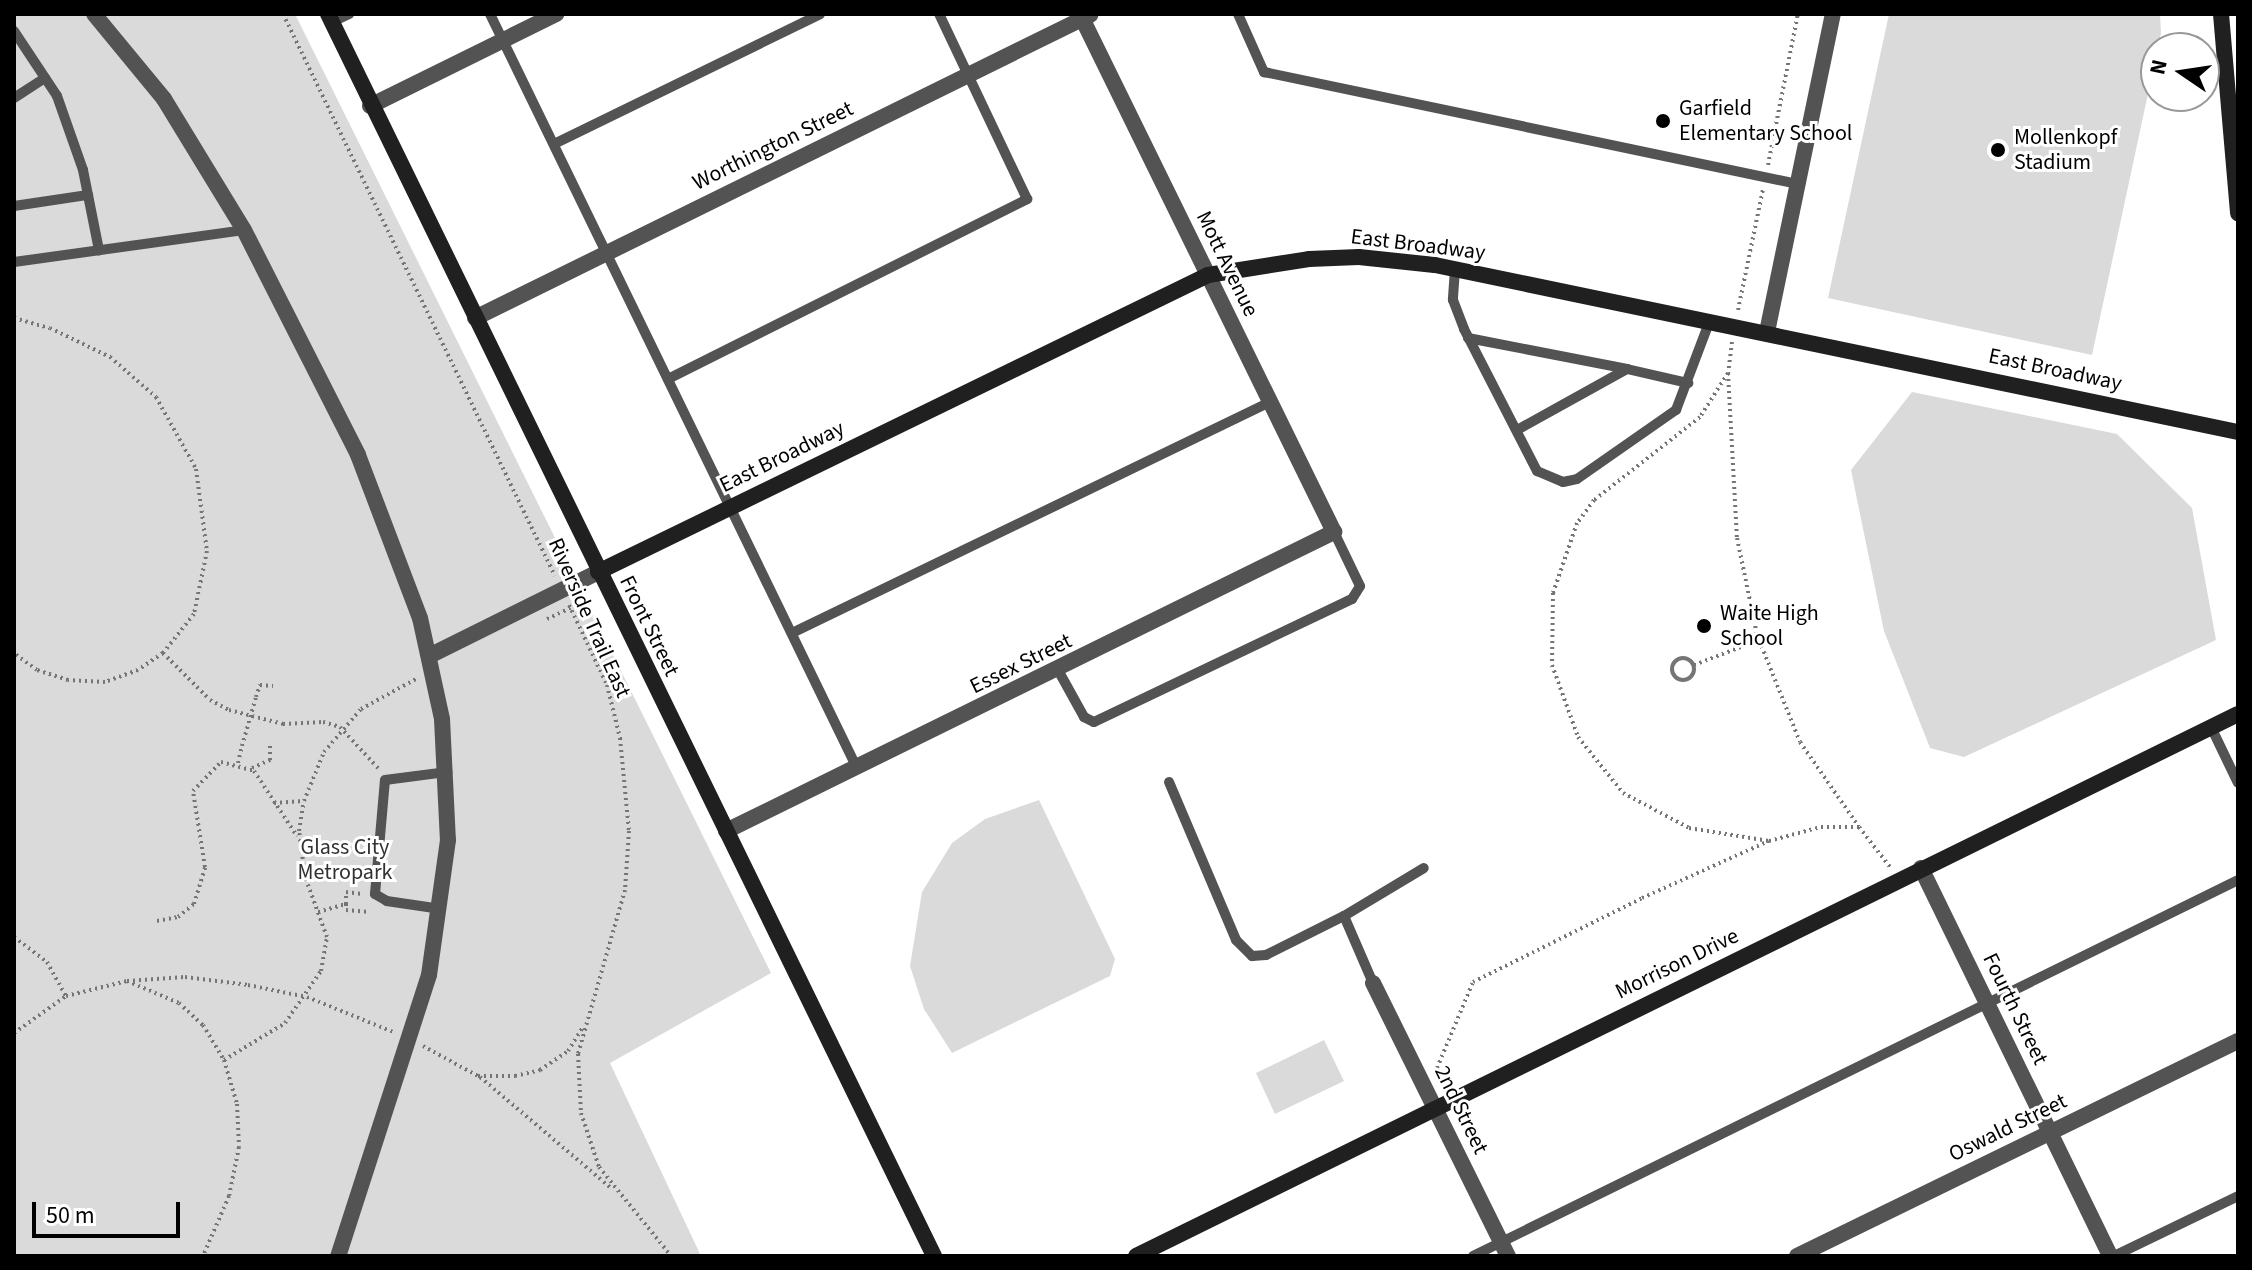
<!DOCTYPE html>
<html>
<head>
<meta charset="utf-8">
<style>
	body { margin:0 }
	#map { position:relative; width:2252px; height:1270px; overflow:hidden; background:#fff; font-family:"Source Sans 3",sans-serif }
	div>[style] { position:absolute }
	.green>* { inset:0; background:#dadada }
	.path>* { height:4px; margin-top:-2px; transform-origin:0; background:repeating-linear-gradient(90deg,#757575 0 2px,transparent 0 6px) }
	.path>.ring { margin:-2px; padding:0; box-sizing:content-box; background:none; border:4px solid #757575; border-radius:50% }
	.lane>* { height:10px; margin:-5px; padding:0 5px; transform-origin:5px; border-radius:5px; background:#535353 }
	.street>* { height:16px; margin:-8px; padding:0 8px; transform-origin:8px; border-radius:8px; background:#535353 }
	.secondary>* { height:16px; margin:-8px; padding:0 8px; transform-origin:8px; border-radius:8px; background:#202020 }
	.path-bridge>* { height:4px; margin-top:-2px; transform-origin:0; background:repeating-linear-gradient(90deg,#757575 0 2px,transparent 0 6px) }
	.dots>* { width:22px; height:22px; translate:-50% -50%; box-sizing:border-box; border:4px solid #fff; border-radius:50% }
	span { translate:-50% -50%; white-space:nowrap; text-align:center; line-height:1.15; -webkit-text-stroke:6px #fff; paint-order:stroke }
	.poi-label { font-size:22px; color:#000 }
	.left { translate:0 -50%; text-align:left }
	.street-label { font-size:22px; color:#000 }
	.park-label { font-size:22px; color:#313131 }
	.frame { position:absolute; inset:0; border:16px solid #000; pointer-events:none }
	.north { position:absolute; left:2140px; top:32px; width:80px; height:80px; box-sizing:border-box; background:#fff; border:2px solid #999; border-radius:50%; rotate:283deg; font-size:22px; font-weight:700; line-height:32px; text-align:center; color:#000 }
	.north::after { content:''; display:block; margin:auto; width:28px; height:36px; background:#000; clip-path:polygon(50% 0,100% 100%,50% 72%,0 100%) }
	.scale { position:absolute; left:32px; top:1202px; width:148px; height:36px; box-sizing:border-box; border:4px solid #000; border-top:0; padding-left:10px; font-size:24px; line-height:28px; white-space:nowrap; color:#000; -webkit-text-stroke:6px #fff; paint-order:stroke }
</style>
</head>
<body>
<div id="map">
	<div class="green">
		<div style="clip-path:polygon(14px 14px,295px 14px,771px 973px,610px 1063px,701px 1256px,14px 1256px)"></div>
		<div style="clip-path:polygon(1889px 14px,2160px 14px,2161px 33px,2092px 355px,1828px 298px)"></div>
		<div style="clip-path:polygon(1912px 392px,2117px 434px,2192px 508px,2216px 640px,1964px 757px,1930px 748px,1884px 631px,1851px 470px)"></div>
		<div style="clip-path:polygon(1039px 800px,1115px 959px,1110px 976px,952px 1053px,924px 1009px,910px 966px,922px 892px,952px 843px,985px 819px)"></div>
		<div style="clip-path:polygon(1324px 1040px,1344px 1081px,1275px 1114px,1256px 1073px)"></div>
	</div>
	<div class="path">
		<div style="left:283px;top:14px;width:624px;rotate:64.17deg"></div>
		<div style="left:1768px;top:165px;width:154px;rotate:-78.8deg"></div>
		<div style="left:1738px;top:310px;width:124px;rotate:-78.3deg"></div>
		<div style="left:14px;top:318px;width:37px;rotate:16deg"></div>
		<div style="left:50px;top:328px;width:67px;rotate:25.8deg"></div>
		<div style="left:110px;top:357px;width:61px;rotate:41deg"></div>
		<div style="left:156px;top:397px;width:82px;rotate:60.9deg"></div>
		<div style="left:196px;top:469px;width:83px;rotate:82.4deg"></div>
		<div style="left:207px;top:551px;width:64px;rotate:101.7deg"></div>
		<div style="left:194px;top:614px;width:50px;rotate:128.5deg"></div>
		<div style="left:163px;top:653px;width:30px;rotate:146deg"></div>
		<div style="left:138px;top:670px;width:35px;rotate:160deg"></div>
		<div style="left:105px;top:682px;width:37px;rotate:-177deg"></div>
		<div style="left:68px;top:680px;width:33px;rotate:-162deg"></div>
		<div style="left:37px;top:670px;width:29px;rotate:-144deg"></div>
		<div style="left:1732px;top:342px;width:31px;rotate:97deg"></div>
		<div style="left:1728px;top:373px;width:52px;rotate:122.5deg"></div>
		<div style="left:1700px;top:417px;width:135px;rotate:141.9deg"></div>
		<div style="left:1594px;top:500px;width:29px;rotate:126deg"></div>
		<div style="left:1577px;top:523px;width:74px;rotate:108.9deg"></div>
		<div style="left:1553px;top:593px;width:72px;rotate:90.8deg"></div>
		<div style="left:1552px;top:665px;width:77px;rotate:70.1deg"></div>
		<div style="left:1578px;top:737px;width:72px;rotate:51.2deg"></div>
		<div style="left:1623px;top:793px;width:75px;rotate:27.9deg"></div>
		<div style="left:1689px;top:828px;width:81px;rotate:9.2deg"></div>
		<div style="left:1728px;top:373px;width:165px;rotate:86.9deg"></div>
		<div style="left:1737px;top:538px;width:99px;rotate:78.3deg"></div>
		<div style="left:1757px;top:635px;width:115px;rotate:68.1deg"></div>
		<div style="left:1800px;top:742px;width:103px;rotate:55.2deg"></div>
		<div style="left:569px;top:605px;width:89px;rotate:64.6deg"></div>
		<div style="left:607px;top:685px;width:55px;rotate:76.2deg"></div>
		<div style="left:620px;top:738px;width:93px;rotate:84.5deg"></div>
		<div style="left:629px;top:831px;width:59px;rotate:93.9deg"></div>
		<div style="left:625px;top:890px;width:171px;rotate:106deg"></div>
		<div style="left:578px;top:1054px;width:59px;rotate:87.1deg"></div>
		<div style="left:581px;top:1113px;width:57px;rotate:71.6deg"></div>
		<div style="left:599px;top:1167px;width:114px;rotate:51deg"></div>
		<div style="left:547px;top:619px;width:26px;rotate:-25deg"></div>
		<div style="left:163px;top:653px;width:66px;rotate:45deg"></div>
		<div style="left:210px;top:700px;width:21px;rotate:28deg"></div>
		<div style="left:229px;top:710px;width:56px;rotate:14.5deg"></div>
		<div style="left:283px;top:724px;width:40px;rotate:-2.9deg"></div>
		<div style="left:323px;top:722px;width:18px;rotate:16deg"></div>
		<div style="left:340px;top:727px;width:56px;rotate:47.2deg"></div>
		<div class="ring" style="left:1672px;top:658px;width:18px;height:18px"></div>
		<div style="left:1694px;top:665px;width:70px;rotate:-21deg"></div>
		<div style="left:256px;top:697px;width:13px;rotate:-72deg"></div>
		<div style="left:260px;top:685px;width:13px;rotate:4deg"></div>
		<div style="left:238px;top:763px;width:17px;rotate:-77deg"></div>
		<div style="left:252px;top:768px;width:20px;rotate:-24deg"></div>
		<div style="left:270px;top:760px;width:14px;rotate:-90deg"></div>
		<div style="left:274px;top:803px;width:29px;rotate:-4deg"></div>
		<div style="left:346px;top:904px;width:6px;rotate:90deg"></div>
		<div style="left:346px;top:910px;width:24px;rotate:5deg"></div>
		<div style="left:318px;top:912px;width:29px;rotate:-16deg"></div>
		<div style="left:346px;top:904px;width:12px;rotate:-90deg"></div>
		<div style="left:346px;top:892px;width:16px;rotate:7deg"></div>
		<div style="left:157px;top:921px;width:21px;rotate:-11deg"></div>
		<div style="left:178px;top:917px;width:21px;rotate:-39deg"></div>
		<div style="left:194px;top:904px;width:39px;rotate:-73deg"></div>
		<div style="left:205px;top:867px;width:77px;rotate:-99deg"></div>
		<div style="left:193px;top:791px;width:40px;rotate:-46deg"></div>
		<div style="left:221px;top:762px;width:34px;rotate:15deg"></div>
		<div style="left:254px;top:771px;width:78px;rotate:56.5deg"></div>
		<div style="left:14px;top:937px;width:41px;rotate:37.1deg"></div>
		<div style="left:47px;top:962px;width:39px;rotate:61deg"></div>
		<div style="left:127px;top:981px;width:58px;rotate:-3.9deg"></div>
		<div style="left:185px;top:977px;width:64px;rotate:7.2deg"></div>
		<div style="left:248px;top:985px;width:60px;rotate:11.5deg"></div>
		<div style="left:307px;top:997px;width:93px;rotate:22.1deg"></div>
		<div style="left:14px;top:1033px;width:64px;rotate:-35.4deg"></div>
		<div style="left:66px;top:996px;width:63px;rotate:-13.8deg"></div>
		<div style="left:127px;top:981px;width:56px;rotate:22.9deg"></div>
		<div style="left:179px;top:1003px;width:33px;rotate:43deg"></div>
		<div style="left:203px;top:1025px;width:41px;rotate:59deg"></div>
		<div style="left:224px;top:1060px;width:46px;rotate:73.5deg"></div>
		<div style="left:237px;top:1104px;width:43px;rotate:87.3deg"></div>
		<div style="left:239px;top:1147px;width:50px;rotate:101.5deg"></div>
		<div style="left:229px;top:1196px;width:65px;rotate:113.4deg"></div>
		<div style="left:423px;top:1046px;width:63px;rotate:28.6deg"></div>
		<div style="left:478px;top:1076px;width:37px"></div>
		<div style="left:515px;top:1076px;width:26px;rotate:-13deg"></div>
		<div style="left:540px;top:1070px;width:34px;rotate:-34deg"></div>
		<div style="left:568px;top:1051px;width:28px;rotate:-58deg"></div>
		<div style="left:224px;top:1060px;width:71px;rotate:-31.2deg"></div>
		<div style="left:285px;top:1023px;width:63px;rotate:-55.3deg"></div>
		<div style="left:321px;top:971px;width:35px;rotate:-80deg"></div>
		<div style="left:327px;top:937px;width:64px;rotate:-110.1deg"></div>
		<div style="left:305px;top:877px;width:46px;rotate:-97.4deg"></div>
		<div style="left:299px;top:831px;width:30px;rotate:-81deg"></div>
		<div style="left:304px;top:801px;width:53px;rotate:-67.8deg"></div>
		<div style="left:324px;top:752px;width:57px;rotate:-49.3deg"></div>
		<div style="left:361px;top:709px;width:63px;rotate:-28.6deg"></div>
		<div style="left:480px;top:1077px;width:172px;rotate:40.3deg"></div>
		<div style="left:1446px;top:1085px;width:19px;rotate:-118deg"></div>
		<div style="left:1437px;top:1068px;width:93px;rotate:-67.3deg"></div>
		<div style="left:1473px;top:982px;width:189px;rotate:-26.4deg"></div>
		<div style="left:1642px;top:898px;width:139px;rotate:-24.2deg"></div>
		<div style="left:1769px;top:841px;width:54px;rotate:-15.1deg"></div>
		<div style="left:1821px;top:827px;width:38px"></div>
		<div style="left:1859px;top:827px;width:51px;rotate:52.2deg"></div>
	</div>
	<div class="lane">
		<div style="left:490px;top:14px;width:839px;rotate:64.05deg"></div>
		<div style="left:1238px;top:14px;width:64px;rotate:65.9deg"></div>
		<div style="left:1264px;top:72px;width:546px;rotate:11.85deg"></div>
		<div style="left:332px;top:22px;width:19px;rotate:-25deg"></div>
		<div style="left:14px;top:31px;width:78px;rotate:56.5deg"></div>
		<div style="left:57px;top:96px;width:78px;rotate:70.6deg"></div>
		<div style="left:83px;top:170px;width:82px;rotate:78.7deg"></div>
		<div style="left:14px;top:98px;width:37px;rotate:-33deg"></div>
		<div style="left:554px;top:144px;width:296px;rotate:-26deg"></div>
		<div style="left:14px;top:206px;width:75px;rotate:-8.5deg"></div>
		<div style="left:14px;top:262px;width:232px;rotate:-7.9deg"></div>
		<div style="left:1455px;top:269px;width:31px;rotate:94deg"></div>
		<div style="left:1453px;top:300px;width:31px;rotate:69deg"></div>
		<div style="left:1464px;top:329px;width:160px;rotate:62.8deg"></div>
		<div style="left:1537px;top:471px;width:28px;rotate:23deg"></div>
		<div style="left:1563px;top:482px;width:14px;rotate:-12deg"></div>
		<div style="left:1577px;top:479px;width:121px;rotate:-34.9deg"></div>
		<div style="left:1676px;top:410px;width:96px;rotate:-69.3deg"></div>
		<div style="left:1468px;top:338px;width:162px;rotate:11deg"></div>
		<div style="left:668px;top:379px;width:402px;rotate:-26.6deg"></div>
		<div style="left:1027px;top:199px;width:205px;rotate:-115.4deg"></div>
		<div style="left:1517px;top:430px;width:126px;rotate:-29deg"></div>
		<div style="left:1627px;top:369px;width:63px;rotate:12.9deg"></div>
		<div style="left:792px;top:633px;width:531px;rotate:-25.79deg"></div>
		<div style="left:1058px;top:670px;width:54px;rotate:61deg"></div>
		<div style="left:1084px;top:717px;width:11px;rotate:27deg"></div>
		<div style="left:1094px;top:722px;width:286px;rotate:-25.5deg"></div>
		<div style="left:1352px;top:599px;width:15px;rotate:-58deg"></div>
		<div style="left:1360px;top:586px;width:60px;rotate:-115.7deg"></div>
		<div style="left:2211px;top:727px;width:62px;rotate:64.3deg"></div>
		<div style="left:1169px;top:782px;width:172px;rotate:67deg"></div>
		<div style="left:1236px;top:940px;width:23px;rotate:45deg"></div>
		<div style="left:1252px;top:956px;width:14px;rotate:-4deg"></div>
		<div style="left:1266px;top:955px;width:87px;rotate:-26.6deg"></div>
		<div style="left:1344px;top:916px;width:73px;rotate:66.6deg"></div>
		<div style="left:441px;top:909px;width:55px;rotate:-171.6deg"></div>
		<div style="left:387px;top:901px;width:14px;rotate:-150deg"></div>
		<div style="left:375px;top:894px;width:114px;rotate:-85deg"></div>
		<div style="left:385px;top:780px;width:63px;rotate:-7.4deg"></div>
		<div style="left:1344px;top:916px;width:93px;rotate:-31deg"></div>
		<div style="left:1473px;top:1256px;width:852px;rotate:-26.17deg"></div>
		<div style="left:2114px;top:1256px;width:138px;rotate:-25.8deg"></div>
	</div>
	<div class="street">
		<div style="left:94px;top:14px;width:110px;rotate:50.5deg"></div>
		<div style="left:164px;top:99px;width:153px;rotate:58.6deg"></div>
		<div style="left:244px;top:230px;width:252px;rotate:63.1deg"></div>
		<div style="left:358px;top:455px;width:174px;rotate:69.2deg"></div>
		<div style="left:420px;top:618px;width:103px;rotate:77.7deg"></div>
		<div style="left:442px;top:719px;width:121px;rotate:87.2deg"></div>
		<div style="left:448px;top:840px;width:136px;rotate:98deg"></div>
		<div style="left:429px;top:975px;width:295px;rotate:107.9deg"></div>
		<div style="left:370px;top:106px;width:208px;rotate:-26.3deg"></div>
		<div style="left:475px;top:318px;width:686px;rotate:-26.23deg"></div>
		<div style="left:1767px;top:332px;width:325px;rotate:-78.3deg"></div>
		<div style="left:429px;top:656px;width:189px;rotate:-26.4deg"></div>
		<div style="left:726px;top:831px;width:678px;rotate:-26.19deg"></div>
		<div style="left:1334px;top:532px;width:577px;rotate:-116.12deg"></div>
		<div style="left:1921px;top:868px;width:432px;rotate:64deg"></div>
		<div style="left:1373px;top:983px;width:305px;rotate:63.7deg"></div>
		<div style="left:1797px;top:1256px;width:491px;rotate:-26deg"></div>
	</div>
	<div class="secondary">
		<div style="left:328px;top:14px;width:1382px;rotate:63.99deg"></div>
		<div style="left:2221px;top:14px;width:200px;rotate:85.1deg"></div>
		<div style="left:598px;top:572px;width:678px;rotate:-25.96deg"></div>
		<div style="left:1208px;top:275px;width:102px;rotate:-9deg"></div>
		<div style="left:1309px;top:259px;width:50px;rotate:-2.3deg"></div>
		<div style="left:1359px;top:257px;width:76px;rotate:6deg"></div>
		<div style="left:1435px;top:265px;width:820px;rotate:11.75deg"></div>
		<div style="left:1136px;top:1256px;width:1228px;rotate:-26.19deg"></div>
	</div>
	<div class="path-bridge">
		<div style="left:242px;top:746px;width:51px;rotate:-74.1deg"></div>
	</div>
	<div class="dots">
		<div style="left:1663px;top:121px;background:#000"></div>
		<div style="left:1998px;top:150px;background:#000"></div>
		<div style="left:1704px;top:626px;background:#000"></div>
	</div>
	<div class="poi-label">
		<span class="left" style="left:1679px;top:121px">Garfield<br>Elementary School</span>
		<span class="left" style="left:2014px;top:150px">Mollenkopf<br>Stadium</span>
		<span class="left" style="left:1720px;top:626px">Waite High<br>School</span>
	</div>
	<div class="street-label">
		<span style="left:773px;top:146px;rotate:-26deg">Worthington Street</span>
		<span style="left:1418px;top:245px;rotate:7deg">East Broadway</span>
		<span style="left:1227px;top:264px;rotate:64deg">Mott Avenue</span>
		<span style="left:2055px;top:370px;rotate:12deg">East Broadway</span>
		<span style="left:782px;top:457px;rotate:-26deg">East Broadway</span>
		<span style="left:589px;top:618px;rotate:66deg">Riverside Trail East</span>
		<span style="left:649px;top:626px;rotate:64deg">Front Street</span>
		<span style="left:1021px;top:664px;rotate:-26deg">Essex Street</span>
		<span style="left:1677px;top:964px;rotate:-26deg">Morrison Drive</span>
		<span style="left:2015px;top:1009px;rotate:64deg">Fourth Street</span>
		<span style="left:1461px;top:1110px;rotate:64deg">2nd Street</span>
		<span style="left:2008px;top:1128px;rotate:-26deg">Oswald Street</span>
	</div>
	<div class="park-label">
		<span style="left:345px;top:860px">Glass City<br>Metropark</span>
	</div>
	<div class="frame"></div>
	<div class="north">N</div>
	<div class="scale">50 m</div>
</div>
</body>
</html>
